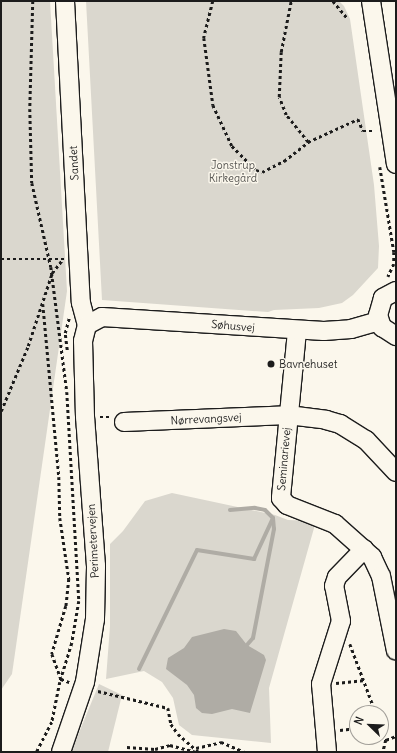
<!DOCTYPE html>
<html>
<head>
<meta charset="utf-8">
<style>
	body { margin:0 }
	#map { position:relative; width:397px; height:753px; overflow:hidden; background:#fbf7ec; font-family:Delius,sans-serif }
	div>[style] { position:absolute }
	.green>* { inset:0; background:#dad7ce }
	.water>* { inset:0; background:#afaca5 }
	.stream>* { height:4px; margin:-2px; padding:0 2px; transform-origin:2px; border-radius:2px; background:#afaca5 }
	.path>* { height:2.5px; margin-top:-1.25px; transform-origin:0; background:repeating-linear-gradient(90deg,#1c1c1c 0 3px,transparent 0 6px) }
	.roads { filter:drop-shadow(1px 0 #1c1c1c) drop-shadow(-1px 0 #1c1c1c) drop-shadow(0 1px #1c1c1c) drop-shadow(0 -1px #1c1c1c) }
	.minor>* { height:18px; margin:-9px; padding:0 9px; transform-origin:9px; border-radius:9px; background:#fbf7ec }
	.dots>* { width:11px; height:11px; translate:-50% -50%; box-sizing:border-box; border:2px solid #fbf7ec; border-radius:50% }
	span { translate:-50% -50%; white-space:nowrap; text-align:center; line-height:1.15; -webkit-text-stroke:3px #fbf7ec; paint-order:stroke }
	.street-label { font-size:11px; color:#1c1c1c }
	.park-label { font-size:11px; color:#555451 }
	.poi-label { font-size:11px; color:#1c1c1c }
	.left { translate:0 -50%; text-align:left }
	.frame { position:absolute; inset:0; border:2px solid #1c1c1c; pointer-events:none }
	.north { position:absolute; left:349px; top:705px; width:40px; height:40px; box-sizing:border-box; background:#fbf7ec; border:1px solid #a29f99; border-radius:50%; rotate:293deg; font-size:11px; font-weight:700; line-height:16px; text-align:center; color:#1c1c1c }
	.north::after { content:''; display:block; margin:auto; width:14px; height:18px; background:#1c1c1c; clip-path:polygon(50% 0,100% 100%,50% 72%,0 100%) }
</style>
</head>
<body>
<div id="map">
	<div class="green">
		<div style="clip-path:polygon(1px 1px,50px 1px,67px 291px,12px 674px,1px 690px)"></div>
		<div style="clip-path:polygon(86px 1px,339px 1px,344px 6px,350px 19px,374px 185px,379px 246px,378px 268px,353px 295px,342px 303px,319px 308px,274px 310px,268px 312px,102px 300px)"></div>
		<div style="clip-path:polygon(172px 493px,275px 515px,288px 520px,316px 521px,269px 688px,271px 743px,192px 735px,179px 725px,173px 698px,162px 682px,144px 671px,106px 679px,110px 626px,110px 544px,123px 531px,145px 501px)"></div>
		<div style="clip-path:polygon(99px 684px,122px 695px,108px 752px,71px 752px)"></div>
	</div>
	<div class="water">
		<div style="clip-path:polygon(224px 629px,236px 631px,247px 645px,264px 655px,266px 660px,250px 713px,232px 709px,212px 714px,202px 713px,196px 708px,194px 695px,187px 685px,166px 669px,168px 658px,184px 648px,192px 637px)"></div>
	</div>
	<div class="stream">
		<div style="left:230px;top:510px;width:25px;rotate:-5deg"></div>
		<div style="left:255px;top:508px;width:10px;rotate:11deg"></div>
		<div style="left:265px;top:510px;width:11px;rotate:45deg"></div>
		<div style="left:273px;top:518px;width:11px;rotate:85deg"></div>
		<div style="left:274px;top:529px;width:111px;rotate:100.9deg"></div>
		<div style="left:253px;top:638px;width:9px;rotate:131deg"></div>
		<div style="left:139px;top:669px;width:132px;rotate:-64deg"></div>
		<div style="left:197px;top:550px;width:58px;rotate:9deg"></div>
		<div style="left:254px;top:559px;width:45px;rotate:-65.1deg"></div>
	</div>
	<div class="path">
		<div style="left:33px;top:1px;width:108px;rotate:91.6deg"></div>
		<div style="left:30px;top:109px;width:74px;rotate:88.5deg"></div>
		<div style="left:32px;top:183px;width:86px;rotate:77.3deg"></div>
		<div style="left:51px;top:267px;width:126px;rotate:82.7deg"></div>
		<div style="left:67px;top:392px;width:209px;rotate:86.7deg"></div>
		<div style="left:79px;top:601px;width:43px;rotate:99.5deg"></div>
		<div style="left:72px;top:643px;width:41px;rotate:107.1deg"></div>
		<div style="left:60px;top:682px;width:41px;rotate:101.3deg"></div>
		<div style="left:52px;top:722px;width:34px;rotate:117deg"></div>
		<div style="left:213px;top:1px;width:38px;rotate:104deg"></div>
		<div style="left:204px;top:38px;width:68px;rotate:82.3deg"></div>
		<div style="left:213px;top:105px;width:45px;rotate:65.1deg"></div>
		<div style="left:232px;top:146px;width:34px;rotate:45deg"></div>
		<div style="left:256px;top:170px;width:6px;rotate:18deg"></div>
		<div style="left:262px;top:172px;width:25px;rotate:-27deg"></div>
		<div style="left:284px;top:161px;width:31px;rotate:-38deg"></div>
		<div style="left:308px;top:142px;width:35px;rotate:-129deg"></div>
		<div style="left:286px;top:115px;width:19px;rotate:-111deg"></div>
		<div style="left:279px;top:97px;width:45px;rotate:-87.5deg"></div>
		<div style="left:281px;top:52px;width:52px;rotate:-78.9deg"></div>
		<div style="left:333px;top:1px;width:23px;rotate:50deg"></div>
		<div style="left:308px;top:142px;width:55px;rotate:-24.7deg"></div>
		<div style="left:358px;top:119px;width:13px;rotate:67deg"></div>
		<div style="left:363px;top:131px;width:11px"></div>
		<div style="left:380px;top:167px;width:86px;rotate:80.6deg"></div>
		<div style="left:394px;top:252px;width:12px;rotate:90deg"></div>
		<div style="left:394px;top:264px;width:14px;rotate:115deg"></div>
		<div style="left:1px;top:259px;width:63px"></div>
		<div style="left:43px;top:304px;width:174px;rotate:84.7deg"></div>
		<div style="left:59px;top:477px;width:41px;rotate:88.6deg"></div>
		<div style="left:60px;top:518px;width:62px;rotate:81.6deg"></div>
		<div style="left:69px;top:579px;width:27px;rotate:96deg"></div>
		<div style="left:66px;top:606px;width:50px;rotate:106.3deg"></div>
		<div style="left:52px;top:654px;width:27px;rotate:70deg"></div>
		<div style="left:61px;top:679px;width:9px;rotate:21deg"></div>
		<div style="left:67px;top:350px;width:17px;rotate:-97deg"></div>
		<div style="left:65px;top:333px;width:16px;rotate:-75deg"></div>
		<div style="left:1px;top:411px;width:70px;rotate:-67.4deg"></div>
		<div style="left:28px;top:346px;width:77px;rotate:-71.8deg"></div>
		<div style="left:52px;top:273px;width:18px;rotate:-52deg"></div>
		<div style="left:100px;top:417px;width:11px"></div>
		<div style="left:350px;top:644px;width:74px;rotate:69.4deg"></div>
		<div style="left:336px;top:683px;width:27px;rotate:-6deg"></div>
		<div style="left:98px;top:691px;width:72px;rotate:13.7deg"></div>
		<div style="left:168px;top:708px;width:16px;rotate:79deg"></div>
		<div style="left:171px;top:724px;width:12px;rotate:55deg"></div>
		<div style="left:178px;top:734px;width:28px;rotate:41deg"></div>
		<div style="left:381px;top:728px;width:13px;rotate:67deg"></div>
		<div style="left:386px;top:740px;width:12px;rotate:104deg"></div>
		<div style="left:340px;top:730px;width:17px;rotate:-7deg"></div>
		<div style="left:386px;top:740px;width:11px;rotate:-22deg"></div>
		<div style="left:127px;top:747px;width:28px;rotate:4deg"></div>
		<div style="left:155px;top:749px;width:16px;rotate:-15deg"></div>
		<div style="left:170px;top:745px;width:27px;rotate:15deg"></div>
		<div style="left:196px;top:748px;width:26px;rotate:-13deg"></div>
		<div style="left:221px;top:742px;width:25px;rotate:23deg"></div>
	</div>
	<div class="roads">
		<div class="minor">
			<div style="left:65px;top:1px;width:302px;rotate:87deg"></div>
			<div style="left:81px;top:303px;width:23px;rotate:75deg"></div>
			<div style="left:371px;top:1px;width:165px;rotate:81.3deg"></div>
			<div style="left:396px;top:291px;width:15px;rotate:152deg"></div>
			<div style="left:383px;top:298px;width:18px;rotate:106deg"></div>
			<div style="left:378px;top:315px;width:13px;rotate:72deg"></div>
			<div style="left:382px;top:327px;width:17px;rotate:33deg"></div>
			<div style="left:297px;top:331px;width:168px;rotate:95.5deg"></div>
			<div style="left:281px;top:498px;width:9px;rotate:49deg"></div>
			<div style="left:287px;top:505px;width:52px;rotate:21.6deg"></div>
			<div style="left:335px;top:524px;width:50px;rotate:41.7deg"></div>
			<div style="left:372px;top:557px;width:21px;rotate:65deg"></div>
			<div style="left:381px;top:576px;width:76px;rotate:78.7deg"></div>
			<div style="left:124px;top:422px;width:164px;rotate:-2.4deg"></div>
			<div style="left:288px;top:415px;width:38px;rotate:7deg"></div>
			<div style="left:326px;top:420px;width:15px;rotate:16deg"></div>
			<div style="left:340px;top:424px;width:31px;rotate:32deg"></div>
			<div style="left:366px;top:440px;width:44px;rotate:46.8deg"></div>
			<div style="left:61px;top:752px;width:74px;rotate:-71.1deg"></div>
			<div style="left:85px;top:682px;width:64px;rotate:-81deg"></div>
			<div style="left:95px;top:619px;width:53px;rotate:-88.9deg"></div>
			<div style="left:96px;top:566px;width:149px;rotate:-94.2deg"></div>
			<div style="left:85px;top:417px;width:76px;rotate:-91.5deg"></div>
			<div style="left:83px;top:341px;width:16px;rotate:-76deg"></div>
			<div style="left:87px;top:325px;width:17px;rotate:-28deg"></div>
			<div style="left:102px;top:317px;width:222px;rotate:3.6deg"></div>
			<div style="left:324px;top:331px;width:27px;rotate:-4deg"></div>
			<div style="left:351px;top:329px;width:29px;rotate:-16deg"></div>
			<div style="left:327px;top:752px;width:68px;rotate:-95deg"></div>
			<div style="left:321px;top:684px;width:66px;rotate:-72.4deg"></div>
			<div style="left:341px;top:621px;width:36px;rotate:-101deg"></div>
			<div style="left:334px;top:586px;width:9px;rotate:-72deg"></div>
			<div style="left:337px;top:577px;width:39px;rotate:-46deg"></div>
		</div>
	</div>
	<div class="dots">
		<div style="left:271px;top:364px;background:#1c1c1c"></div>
	</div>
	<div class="street-label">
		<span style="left:74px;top:163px;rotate:-93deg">Sandet</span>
		<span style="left:233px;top:326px;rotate:5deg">Søhusvej</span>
		<span style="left:206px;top:419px;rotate:-3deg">Nørrevangsvej</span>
		<span style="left:284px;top:459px;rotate:-85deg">Seminarievej</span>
		<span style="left:93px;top:541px;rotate:-93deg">Perimetervejen</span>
	</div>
	<div class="park-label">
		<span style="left:233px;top:172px">Jonstrup<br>Kirkegård</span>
	</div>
	<div class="poi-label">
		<span class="left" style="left:279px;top:364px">Bavnehuset</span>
	</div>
	<div class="frame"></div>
	<div class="north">N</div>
</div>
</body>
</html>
